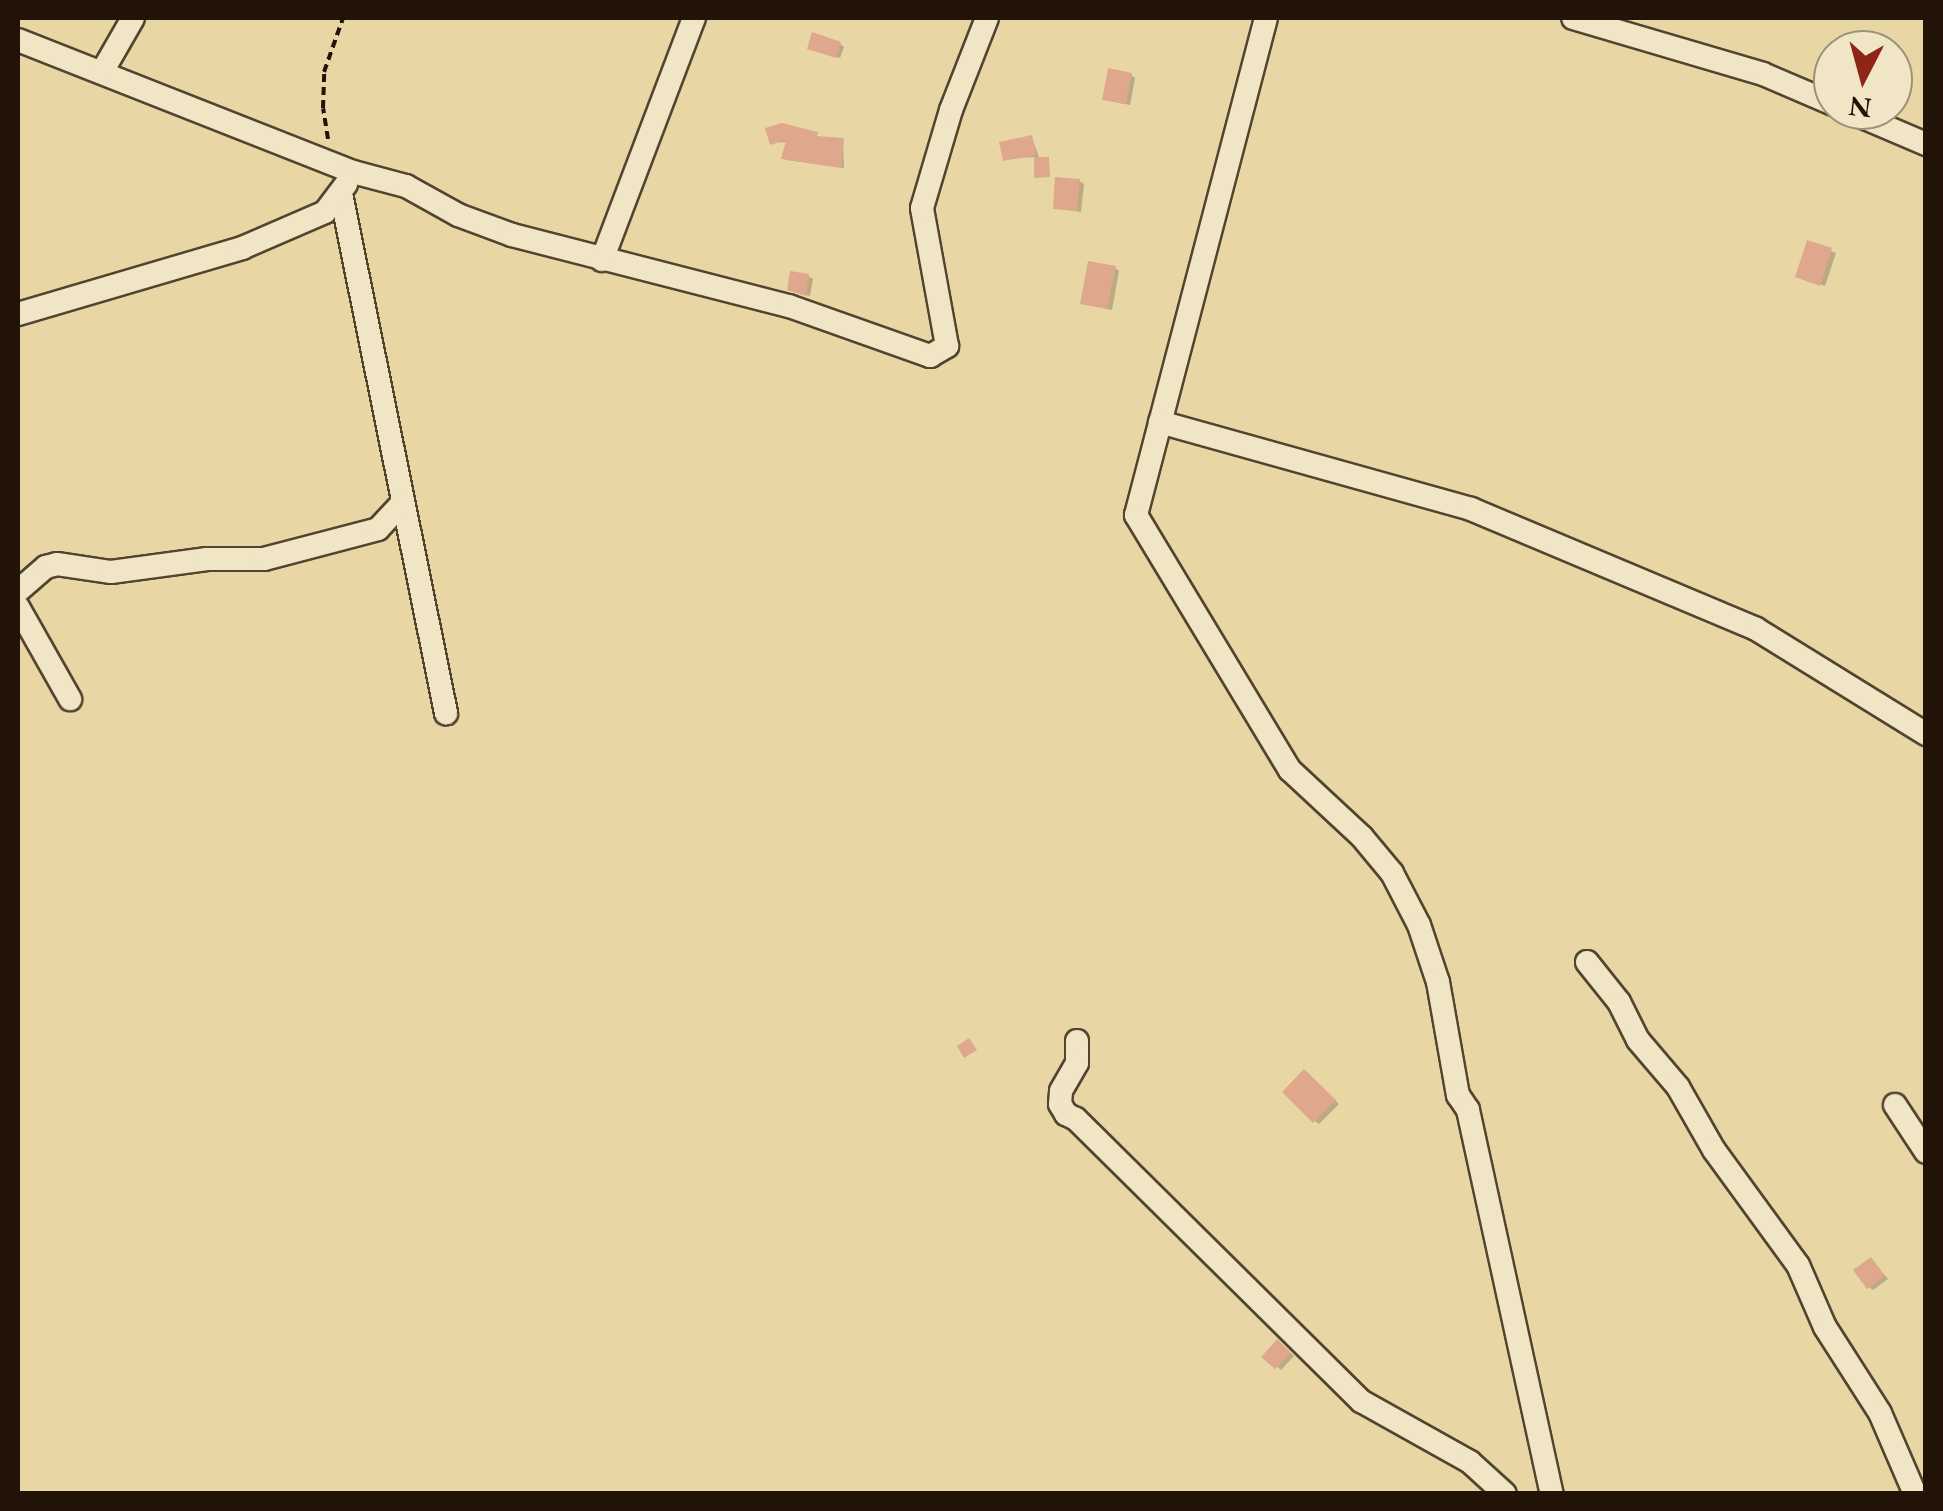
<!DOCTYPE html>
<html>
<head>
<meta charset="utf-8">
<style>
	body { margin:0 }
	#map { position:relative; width:1943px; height:1511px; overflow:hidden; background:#e8d7a5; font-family:"EB Garamond",serif }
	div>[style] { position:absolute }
	.shadow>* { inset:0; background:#0003 }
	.building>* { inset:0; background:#dfa78c }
	.path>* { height:4px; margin-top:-2px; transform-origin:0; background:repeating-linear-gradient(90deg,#211308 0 8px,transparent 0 13px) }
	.roads { filter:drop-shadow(2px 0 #53442f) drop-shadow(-2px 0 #53442f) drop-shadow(0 2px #53442f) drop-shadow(0 -2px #53442f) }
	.minor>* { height:22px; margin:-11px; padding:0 11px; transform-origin:11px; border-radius:11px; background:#f0e5c4 }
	span { translate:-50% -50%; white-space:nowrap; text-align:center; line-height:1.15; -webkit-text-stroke:8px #f0e5c4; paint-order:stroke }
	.frame { position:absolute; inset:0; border:20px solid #211308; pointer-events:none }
	.north { position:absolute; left:1813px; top:30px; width:100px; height:100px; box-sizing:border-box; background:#f0e5c4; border:2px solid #9d9179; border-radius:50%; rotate:186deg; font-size:28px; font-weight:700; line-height:40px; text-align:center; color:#211308 }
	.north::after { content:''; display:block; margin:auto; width:35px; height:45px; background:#8f2418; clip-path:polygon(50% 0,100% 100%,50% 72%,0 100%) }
</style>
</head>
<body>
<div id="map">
	<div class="shadow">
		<div style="clip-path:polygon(840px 44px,844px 47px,840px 58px,814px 50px)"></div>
		<div style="clip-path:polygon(1131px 75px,1135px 78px,1130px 105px,1109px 101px)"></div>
		<div style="clip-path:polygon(768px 130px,843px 140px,844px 168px,787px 160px,788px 142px,772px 143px)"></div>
		<div style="clip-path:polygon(1032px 138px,1040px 160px,1049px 160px,1050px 177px,1037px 176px,1036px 157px,1005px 159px)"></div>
		<div style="clip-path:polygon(1079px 181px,1084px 184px,1081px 212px,1055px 208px)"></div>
		<div style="clip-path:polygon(1809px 243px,1836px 253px,1825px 286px,1802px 278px)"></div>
		<div style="clip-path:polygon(1115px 268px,1119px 271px,1112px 310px,1082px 303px)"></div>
		<div style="clip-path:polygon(808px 276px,813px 279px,810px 296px,794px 291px)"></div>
		<div style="clip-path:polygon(1309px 1075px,1339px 1104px,1319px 1124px,1315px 1121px)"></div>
		<div style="clip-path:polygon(1872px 1260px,1888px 1279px,1873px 1290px,1869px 1287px)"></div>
		<div style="clip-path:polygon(1282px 1345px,1294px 1356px,1281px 1370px,1265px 1356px)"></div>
	</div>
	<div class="building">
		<div style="clip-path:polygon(812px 32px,841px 42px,836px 58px,807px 49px)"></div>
		<div style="clip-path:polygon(1108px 68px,1132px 73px,1126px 104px,1102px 100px)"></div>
		<div style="clip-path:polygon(782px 123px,818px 132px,817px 136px,844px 138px,841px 168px,781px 159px,786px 140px,770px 145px,765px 128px)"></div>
		<div style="clip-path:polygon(1032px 135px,1036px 155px,1003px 161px,999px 142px)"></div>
		<div style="clip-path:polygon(1034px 157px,1049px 157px,1049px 177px,1034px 178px)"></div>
		<div style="clip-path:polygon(1055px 177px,1080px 179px,1077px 211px,1053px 209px)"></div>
		<div style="clip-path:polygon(1807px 240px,1832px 248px,1820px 286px,1795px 277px)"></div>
		<div style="clip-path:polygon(1088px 261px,1116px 266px,1107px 309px,1080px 304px)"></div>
		<div style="clip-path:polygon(790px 271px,809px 274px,806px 296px,787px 290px)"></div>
		<div style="clip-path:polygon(969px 1038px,977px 1050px,964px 1058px,957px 1046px)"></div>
		<div style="clip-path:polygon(1304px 1069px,1336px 1100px,1313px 1123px,1282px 1092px)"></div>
		<div style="clip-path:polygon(1871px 1257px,1885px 1276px,1867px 1289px,1853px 1270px)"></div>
		<div style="clip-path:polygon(1277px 1339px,1291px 1353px,1275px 1369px,1261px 1357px)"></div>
	</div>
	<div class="path">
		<div style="left:328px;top:139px;width:31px;rotate:-99deg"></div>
		<div style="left:323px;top:108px;width:36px;rotate:-88deg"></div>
		<div style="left:324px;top:72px;width:57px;rotate:-70.6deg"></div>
	</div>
	<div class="roads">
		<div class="minor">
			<div style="left:1266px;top:18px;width:514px;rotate:104.66deg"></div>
			<div style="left:1136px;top:515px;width:298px;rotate:58.9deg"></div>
			<div style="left:1290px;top:770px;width:98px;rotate:42.9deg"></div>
			<div style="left:1362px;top:837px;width:47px;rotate:50.2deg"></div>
			<div style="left:1392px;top:873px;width:59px;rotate:62.6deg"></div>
			<div style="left:1419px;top:925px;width:60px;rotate:71.6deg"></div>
			<div style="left:1438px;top:982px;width:115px;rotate:80deg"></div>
			<div style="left:1458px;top:1095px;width:18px;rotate:56deg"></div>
			<div style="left:1468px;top:1110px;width:393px;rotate:77.7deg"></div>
			<div style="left:1573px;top:18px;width:198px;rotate:16.4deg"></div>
			<div style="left:1763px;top:74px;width:76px;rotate:23.2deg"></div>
			<div style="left:18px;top:40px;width:360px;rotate:21.5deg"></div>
			<div style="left:353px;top:172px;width:55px;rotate:14.8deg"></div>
			<div style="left:406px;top:186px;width:60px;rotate:29.1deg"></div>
			<div style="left:458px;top:215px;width:58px;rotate:20.3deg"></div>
			<div style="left:512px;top:235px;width:286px;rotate:14.4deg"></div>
			<div style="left:789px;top:306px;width:150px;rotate:19.5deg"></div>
			<div style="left:930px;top:356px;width:20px;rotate:-30deg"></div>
			<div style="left:947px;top:346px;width:140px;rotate:-100.3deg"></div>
			<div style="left:922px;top:208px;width:102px;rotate:-73.5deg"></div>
			<div style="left:951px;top:110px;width:99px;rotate:-68.6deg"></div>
			<div style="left:102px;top:72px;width:62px;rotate:-60.1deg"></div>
			<div style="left:1846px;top:110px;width:87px;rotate:23deg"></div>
			<div style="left:341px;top:194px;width:530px;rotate:78.56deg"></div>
			<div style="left:602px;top:260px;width:259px;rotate:-69.2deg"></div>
			<div style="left:18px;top:314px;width:234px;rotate:-16.4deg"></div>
			<div style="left:242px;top:248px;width:90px;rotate:-23.4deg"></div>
			<div style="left:325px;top:212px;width:35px;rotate:-53deg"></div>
			<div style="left:1160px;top:422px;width:323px;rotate:15.6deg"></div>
			<div style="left:1471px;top:509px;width:309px;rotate:22.8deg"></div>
			<div style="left:1756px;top:629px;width:200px;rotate:31.7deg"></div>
			<div style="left:18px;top:591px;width:37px;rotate:-41deg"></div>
			<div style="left:46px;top:567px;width:11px;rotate:-15deg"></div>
			<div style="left:57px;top:564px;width:55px;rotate:8.4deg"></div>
			<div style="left:111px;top:572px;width:97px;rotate:-7.7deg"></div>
			<div style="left:207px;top:559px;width:57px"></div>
			<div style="left:264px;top:559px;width:118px;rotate:-14.7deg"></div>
			<div style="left:378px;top:529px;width:34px;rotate:-47deg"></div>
			<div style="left:18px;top:607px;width:106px;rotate:60.5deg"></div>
			<div style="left:1587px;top:962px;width:51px;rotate:51.3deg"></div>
			<div style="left:1619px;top:1002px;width:42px;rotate:63.4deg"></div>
			<div style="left:1638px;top:1040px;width:62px;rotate:49.6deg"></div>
			<div style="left:1678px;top:1087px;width:73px;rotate:60.3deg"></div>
			<div style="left:1714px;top:1150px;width:142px;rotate:53.9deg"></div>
			<div style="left:1798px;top:1265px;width:68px;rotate:66.5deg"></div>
			<div style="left:1825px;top:1327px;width:102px;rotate:57.4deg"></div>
			<div style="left:1880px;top:1413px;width:88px;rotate:66.6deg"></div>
			<div style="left:1077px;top:1041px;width:22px;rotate:90deg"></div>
			<div style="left:1077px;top:1063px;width:32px;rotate:120deg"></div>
			<div style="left:1061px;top:1091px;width:13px;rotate:94deg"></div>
			<div style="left:1060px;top:1104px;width:12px;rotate:59deg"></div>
			<div style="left:1066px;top:1114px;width:11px;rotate:27deg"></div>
			<div style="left:1076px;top:1119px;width:401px;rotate:44.7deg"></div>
			<div style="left:1361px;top:1401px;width:125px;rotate:29.2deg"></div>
			<div style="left:1470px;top:1462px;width:47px;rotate:42.4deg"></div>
			<div style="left:1895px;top:1105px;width:56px;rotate:56.6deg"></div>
		</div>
	</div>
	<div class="frame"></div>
	<div class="north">N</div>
</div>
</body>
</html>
